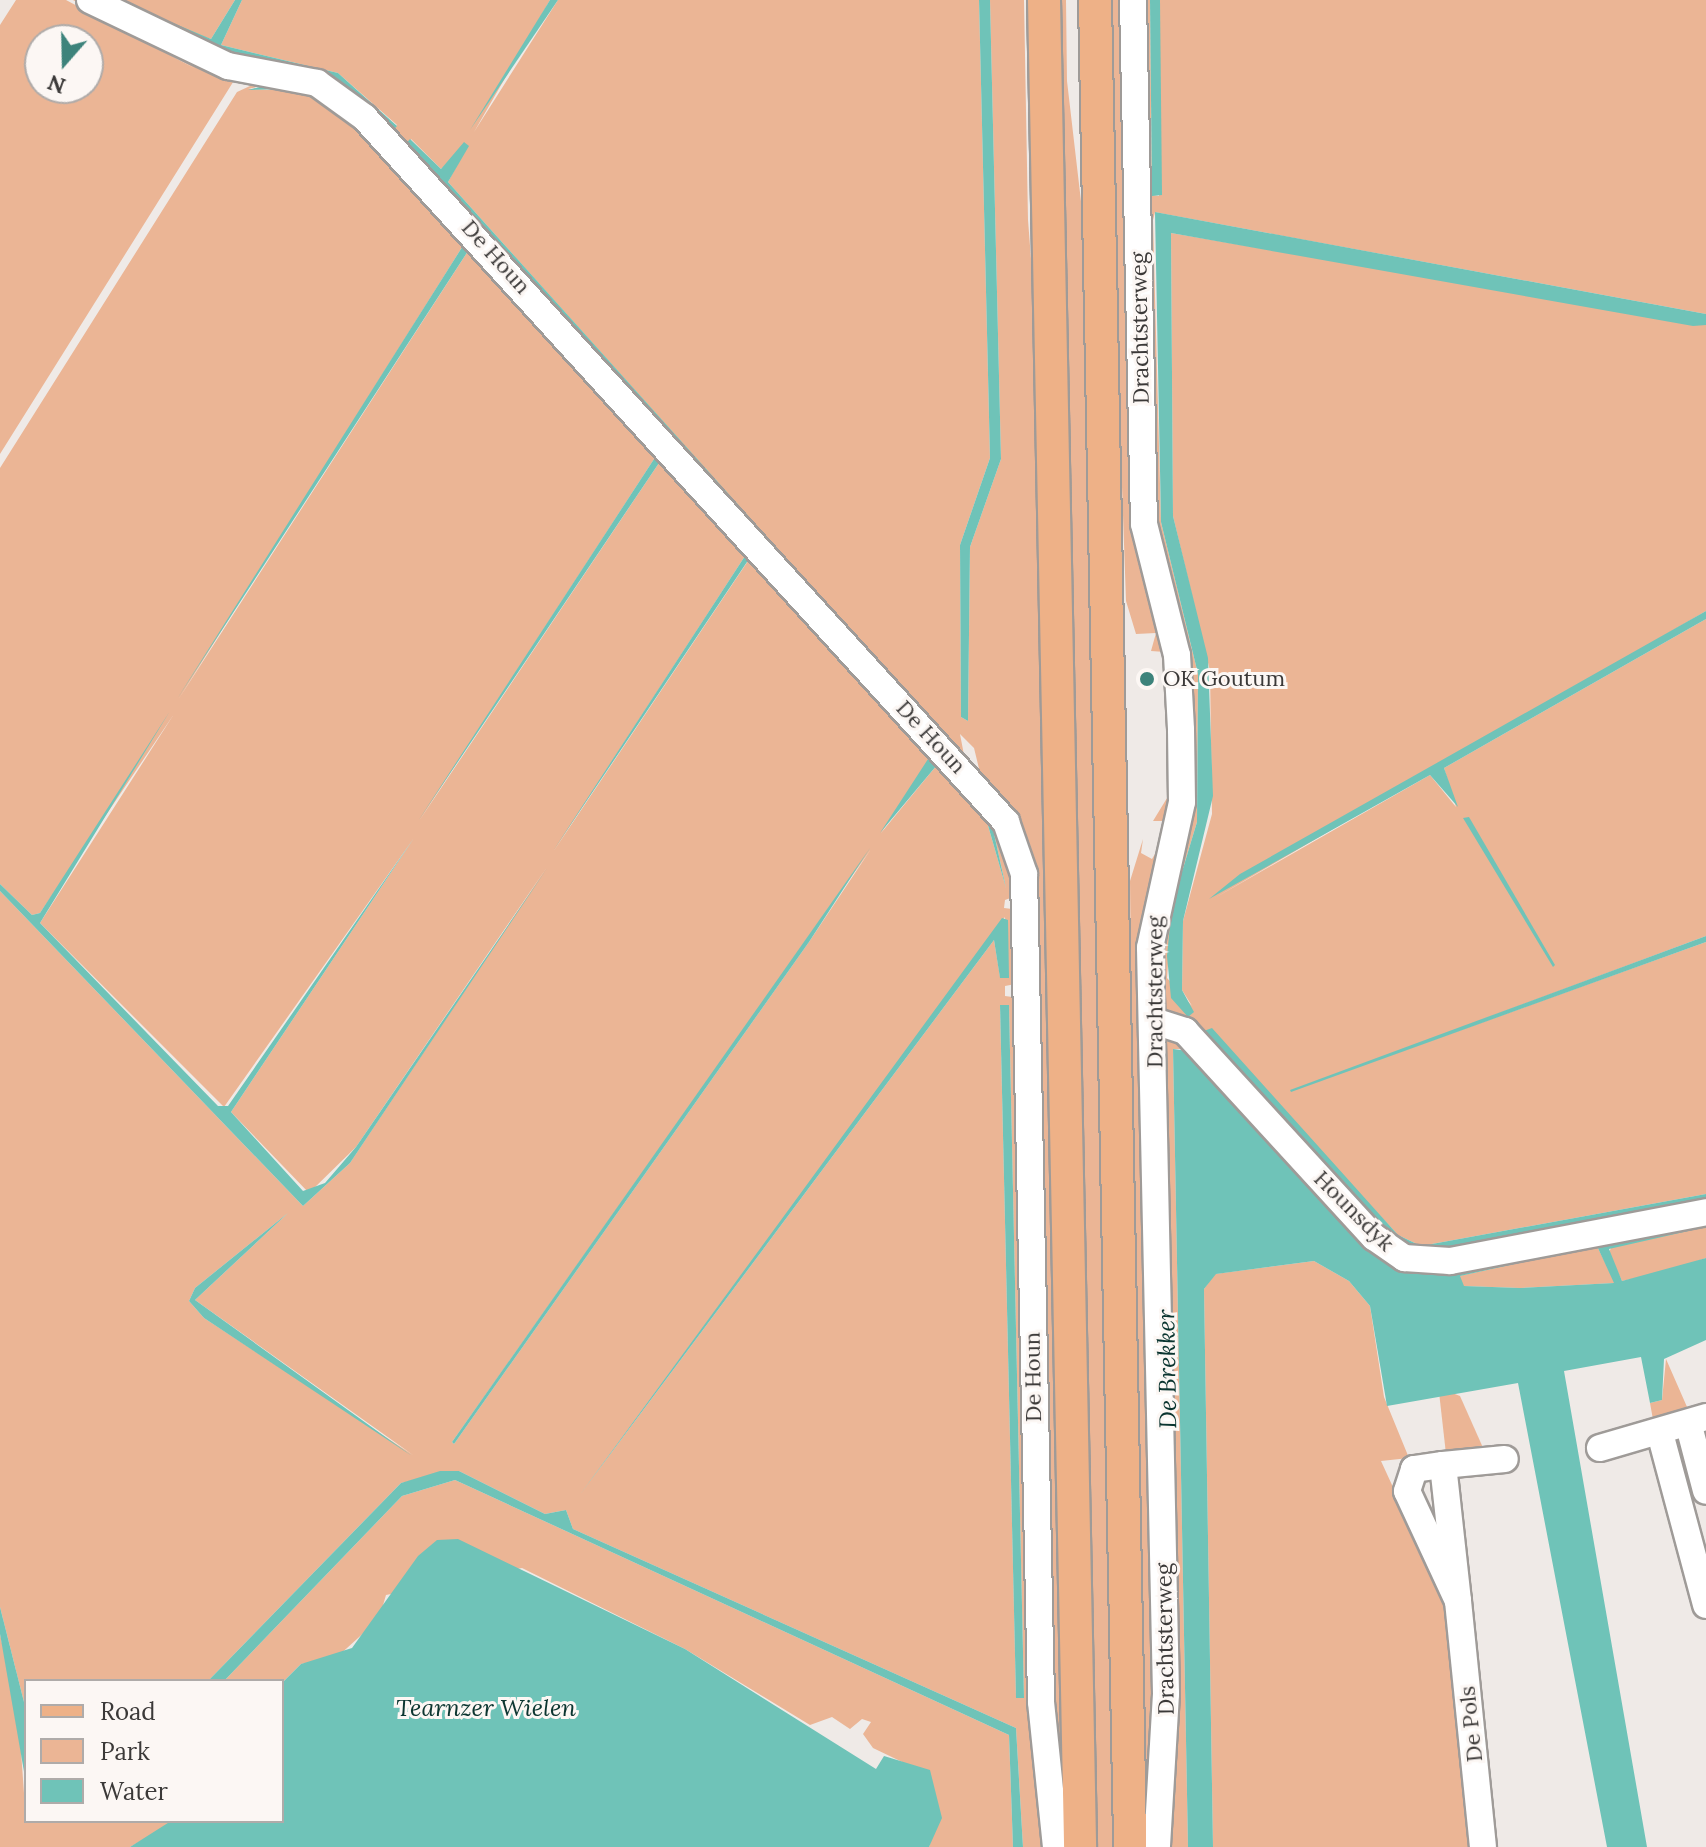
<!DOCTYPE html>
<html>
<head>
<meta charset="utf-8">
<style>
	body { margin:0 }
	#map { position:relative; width:1706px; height:1847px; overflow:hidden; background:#efeae7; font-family:Lora,serif }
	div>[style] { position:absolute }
	.green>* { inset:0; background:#ebb595 }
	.water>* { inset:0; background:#6fc3b8 }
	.roads { filter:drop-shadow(2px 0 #9f9b98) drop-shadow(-2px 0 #9f9b98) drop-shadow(0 2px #9f9b98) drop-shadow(0 -2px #9f9b98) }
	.minor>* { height:26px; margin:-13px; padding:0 13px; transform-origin:13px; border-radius:13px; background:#fff }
	.major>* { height:32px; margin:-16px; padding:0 16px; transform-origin:16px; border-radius:16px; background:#eeb187 }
	.dots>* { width:22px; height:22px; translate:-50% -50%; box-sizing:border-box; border:4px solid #fcf7f4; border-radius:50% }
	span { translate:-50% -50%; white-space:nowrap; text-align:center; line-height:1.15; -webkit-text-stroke:6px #fcf7f4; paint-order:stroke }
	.street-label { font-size:22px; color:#3b3938 }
	.poi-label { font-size:22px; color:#3b3938 }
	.left { translate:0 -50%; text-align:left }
	.water-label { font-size:24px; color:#0b3530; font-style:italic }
	.legend { position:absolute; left:24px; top:1679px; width:260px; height:144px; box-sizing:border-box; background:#fcf7f4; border:2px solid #afaba9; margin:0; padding:10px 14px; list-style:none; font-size:24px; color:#3b3938 }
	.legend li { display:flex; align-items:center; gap:16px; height:40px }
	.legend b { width:40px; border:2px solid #afaba9 }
	.north { position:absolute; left:24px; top:24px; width:80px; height:80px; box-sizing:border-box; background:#fcf7f4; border:2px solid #afaba9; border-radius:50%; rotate:200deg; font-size:22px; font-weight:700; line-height:32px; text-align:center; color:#3b3938 }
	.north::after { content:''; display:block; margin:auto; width:28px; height:36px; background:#3d837b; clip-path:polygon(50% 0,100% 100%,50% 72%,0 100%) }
</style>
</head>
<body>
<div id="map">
	<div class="green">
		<div style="clip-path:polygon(evenodd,16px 0,66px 0,196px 69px,73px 0,82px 0,235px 79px,0 454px,0 25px,16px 0,40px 40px,88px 40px,88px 88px,40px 88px,40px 40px)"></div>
		<div style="clip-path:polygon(evenodd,98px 0,145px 17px,147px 11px,120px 0,235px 0,211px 39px,157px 22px,231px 58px,334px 80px,392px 132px,397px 125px,338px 73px,221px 45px,242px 0,550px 0,474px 132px,558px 0,979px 0,990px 458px,960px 545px,961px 717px,968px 721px,970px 547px,1001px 459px,990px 0,1024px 0,1028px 220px,1042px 400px,1071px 1847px,1061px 1847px,1046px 1702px,1029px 873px,1018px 836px,983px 785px,974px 748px,960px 734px,964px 755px,951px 753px,343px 93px,307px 75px,229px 62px,98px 0,411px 139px,441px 169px,468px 145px,448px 182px,950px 741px,406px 146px,411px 139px)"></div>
		<div style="clip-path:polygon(1054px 0,1066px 0,1067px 81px,1091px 287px,1121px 1847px,1090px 1847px)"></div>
		<div style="clip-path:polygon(1105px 0,1126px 0,1165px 652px,1151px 651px,1156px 633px,1136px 634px,1126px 601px)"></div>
		<div style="clip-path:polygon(1140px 0,1150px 0,1152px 195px,1159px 196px,1160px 0,1706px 0,1706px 314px,1165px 214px,1155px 212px,1153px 220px,1161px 522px,1198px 674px,1197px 822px,1172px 905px,1167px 978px,1192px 1006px,1182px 990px,1183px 921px,1212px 814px,1210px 671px,1173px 516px,1171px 233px,1706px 325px,1706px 611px,1213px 899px,1430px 775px,1456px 807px,1444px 768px,1706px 619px,1706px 936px,1291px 1091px,1706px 942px,1706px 1194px,1421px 1246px,1398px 1235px,1206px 1028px,1415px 1258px,1164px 1011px,1158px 969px,1181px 843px,1155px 551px)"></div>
		<div style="clip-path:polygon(evenodd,267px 78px,327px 92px,387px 145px,994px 812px,1010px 839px,1019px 895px,1005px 900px,1004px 908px,1019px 910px,1021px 983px,1005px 986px,1005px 996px,1021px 998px,1035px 1702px,1050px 1847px,1023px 1847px,1016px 1728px,573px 1529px,566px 1510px,545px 1514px,459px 1471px,401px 1483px,208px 1681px,26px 1681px,26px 1710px,0 1607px,0 891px,303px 1206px,350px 1163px,547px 867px,356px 1147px,309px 1193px,231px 1112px,414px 838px,224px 1107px,40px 923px,174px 714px,40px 913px,32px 915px,0 884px,0 468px,237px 92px,267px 78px,274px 83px,321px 92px,352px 115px,924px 744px,750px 558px,553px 852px,745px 556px,661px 460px,419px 821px,656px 456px,470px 248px,178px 700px,466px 241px,333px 105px,302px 91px,248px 89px,274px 83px,267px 78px,933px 754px,991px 820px,1006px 888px,987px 822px,937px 765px,881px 833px,933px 754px,267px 78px,871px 849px,809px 942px,454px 1444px,452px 1442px,871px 849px,267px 78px,1005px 917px,1008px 978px,1000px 977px,994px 940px,579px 1496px,1005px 917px,267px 78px,1000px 1006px,1009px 1006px,1024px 1698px,1016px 1697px,1000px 1006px,267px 78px,288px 1213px,195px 1300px,413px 1455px,204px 1318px,189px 1301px,195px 1288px,288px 1213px)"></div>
		<div style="clip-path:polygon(1175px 785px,1172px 824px,1144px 940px,1159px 1720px,1150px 1847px,1140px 1847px,1130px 881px,1143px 839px,1141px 853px,1152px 859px,1161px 844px,1167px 821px,1153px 821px)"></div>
		<div style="clip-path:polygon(1166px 1029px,1428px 1272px,1399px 1267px,1325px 1206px,1182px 1049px,1173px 1049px,1188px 1847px,1164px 1847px)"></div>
		<div style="clip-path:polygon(1706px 1227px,1706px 1258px,1665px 1272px,1622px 1281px,1609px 1253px,1612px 1245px)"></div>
		<div style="clip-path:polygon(1597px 1246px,1615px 1283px,1520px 1288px,1463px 1286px,1459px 1276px)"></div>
		<div style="clip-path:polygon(1314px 1261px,1349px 1281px,1370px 1306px,1384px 1397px,1409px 1458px,1381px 1461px,1454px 1620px,1473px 1847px,1213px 1847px,1204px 1289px,1215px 1274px)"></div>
		<div style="clip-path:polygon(1666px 1359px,1691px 1416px,1654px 1425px,1650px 1403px,1662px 1400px)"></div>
		<div style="clip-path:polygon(1447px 1391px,1460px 1396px,1484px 1450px,1446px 1454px,1439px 1392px)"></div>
		<div style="clip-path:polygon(455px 1480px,1009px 1735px,1013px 1847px,929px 1847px,936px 1825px,921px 1771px,873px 1748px,863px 1734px,871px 1722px,862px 1719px,850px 1729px,832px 1717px,810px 1725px,685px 1649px,522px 1568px,386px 1595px,379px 1619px,336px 1658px,301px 1664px,282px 1683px,224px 1681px,402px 1496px)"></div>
		<div style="clip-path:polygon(0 1634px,19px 1723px,26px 1821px,171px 1821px,167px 1826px,130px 1847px,0 1847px)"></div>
	</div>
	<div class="water">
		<div style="clip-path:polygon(235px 0,242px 0,221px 45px,338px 73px,397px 126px,392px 132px,157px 22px,159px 17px,211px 39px)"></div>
		<div style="clip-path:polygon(550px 0,558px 0,470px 130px)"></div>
		<div style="clip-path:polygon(979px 0,990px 0,1001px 459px,970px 547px,968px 721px,961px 717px,960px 545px,990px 458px)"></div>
		<div style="clip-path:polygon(1150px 0,1160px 0,1162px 195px,1152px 196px)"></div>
		<div style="clip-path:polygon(274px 83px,321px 92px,352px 115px,924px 744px,749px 559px,553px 851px,745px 556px,661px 460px,418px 821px,656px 456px,470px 248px,177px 699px,466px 241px,333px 105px,288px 89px,248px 90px)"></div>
		<div style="clip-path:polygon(410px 139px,441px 169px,464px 142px,469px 146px,448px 182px,951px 741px,405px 145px)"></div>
		<div style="clip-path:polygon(1155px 212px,1706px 314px,1706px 325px,1693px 326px,1171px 233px,1173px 516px,1208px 658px,1213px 796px,1183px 921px,1182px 990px,1194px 1012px,1188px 1017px,1171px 998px,1167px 956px,1172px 905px,1197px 822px,1198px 674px,1161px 522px)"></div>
		<div style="clip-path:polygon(1706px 611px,1706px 619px,1444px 768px,1458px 807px,1430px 775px,1209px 899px,1240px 874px)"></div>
		<div style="clip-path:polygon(170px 711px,40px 923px,218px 1106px,228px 1106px,414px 838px,231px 1112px,303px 1191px,325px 1183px,356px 1147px,548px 867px,350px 1163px,303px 1206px,0 891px,0 884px,32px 915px,40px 913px)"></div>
		<div style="clip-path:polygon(930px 756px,991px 820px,1006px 888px,987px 822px,937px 765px,880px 833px)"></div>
		<div style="clip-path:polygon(1469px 817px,1555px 965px,1553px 967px,1463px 818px)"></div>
		<div style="clip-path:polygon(870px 848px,809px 942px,454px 1444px,452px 1442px)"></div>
		<div style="clip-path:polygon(1002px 918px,1008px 920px,1009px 978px,1000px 978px,994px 940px,579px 1496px)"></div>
		<div style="clip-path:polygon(1706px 936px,1706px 942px,1291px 1092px,1290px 1090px)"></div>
		<div style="clip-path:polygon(1000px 1005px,1009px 1005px,1024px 1698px,1016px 1698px)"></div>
		<div style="clip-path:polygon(1212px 1028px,1398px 1235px,1421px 1246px,1706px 1194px,1706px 1203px,1445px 1253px,1396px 1244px,1201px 1032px)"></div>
		<div style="clip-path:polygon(evenodd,1173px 1049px,1188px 1051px,1325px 1206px,1399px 1267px,1428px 1272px,1706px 1219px,1706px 1227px,1609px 1249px,1622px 1281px,1706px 1258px,1706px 1340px,1664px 1359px,1662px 1400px,1650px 1403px,1641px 1357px,1564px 1371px,1647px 1847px,1607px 1847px,1518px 1383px,1387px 1406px,1370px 1306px,1349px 1281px,1314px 1261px,1216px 1274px,1204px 1289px,1213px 1847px,1188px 1847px,1173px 1049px,1597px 1246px,1614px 1283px,1520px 1288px,1464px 1286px,1460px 1276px,1597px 1246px)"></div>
		<div style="clip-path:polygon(288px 1213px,195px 1300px,412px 1456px,204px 1318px,189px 1301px,195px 1288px)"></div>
		<div style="clip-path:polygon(440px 1471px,459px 1471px,545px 1514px,566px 1510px,573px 1529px,1016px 1728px,1023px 1847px,1013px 1847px,1009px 1735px,455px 1480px,402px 1496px,224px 1681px,208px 1681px,401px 1483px)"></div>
		<div style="clip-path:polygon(458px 1539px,685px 1649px,876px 1769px,884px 1756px,930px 1770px,942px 1818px,929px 1847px,130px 1847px,171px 1821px,282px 1821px,282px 1683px,301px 1664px,352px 1648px,418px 1556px,437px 1540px)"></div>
		<div style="clip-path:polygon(0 1607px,26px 1710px,26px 1783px,0 1634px)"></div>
	</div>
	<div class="roads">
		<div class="minor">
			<div style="left:90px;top:0;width:153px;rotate:25.6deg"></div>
			<div style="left:228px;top:66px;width:91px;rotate:10.8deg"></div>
			<div style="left:317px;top:83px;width:58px;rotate:35.9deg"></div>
			<div style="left:364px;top:117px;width:954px;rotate:47.68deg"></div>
			<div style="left:1006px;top:822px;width:55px;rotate:70.9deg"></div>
			<div style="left:1024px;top:874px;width:828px;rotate:88.82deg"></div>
			<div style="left:1041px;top:1702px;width:146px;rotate:84.1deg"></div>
			<div style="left:1133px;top:0;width:524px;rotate:88.8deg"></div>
			<div style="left:1144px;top:524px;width:135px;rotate:75.9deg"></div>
			<div style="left:1177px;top:655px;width:75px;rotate:86.9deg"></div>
			<div style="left:1181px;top:730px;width:72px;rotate:89.2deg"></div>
			<div style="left:1182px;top:802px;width:149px;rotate:102.4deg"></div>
			<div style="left:1150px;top:948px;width:746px;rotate:88.77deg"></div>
			<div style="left:1166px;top:1694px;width:153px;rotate:93.4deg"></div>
			<div style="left:1154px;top:1021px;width:33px;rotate:18deg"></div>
			<div style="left:1185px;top:1031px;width:280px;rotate:47.5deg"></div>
			<div style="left:1374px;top:1237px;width:37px;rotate:35deg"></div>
			<div style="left:1404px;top:1258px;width:46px;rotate:3.7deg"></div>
			<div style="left:1450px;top:1261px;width:261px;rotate:-10.8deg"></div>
			<div style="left:1689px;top:1426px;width:67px;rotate:75.3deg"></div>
			<div style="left:1660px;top:1433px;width:178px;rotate:75deg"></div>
			<div style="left:1600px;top:1448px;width:110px;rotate:-16.3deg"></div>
			<div style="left:1443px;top:1465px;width:62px;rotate:-5.5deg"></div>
			<div style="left:1458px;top:1601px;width:121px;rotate:-114.9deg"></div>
			<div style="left:1407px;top:1491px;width:23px;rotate:-72deg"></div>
			<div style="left:1414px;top:1469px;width:29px;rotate:-8deg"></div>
			<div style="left:1443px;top:1465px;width:137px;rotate:83.7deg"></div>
			<div style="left:1458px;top:1601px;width:247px;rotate:84.2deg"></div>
		</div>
		<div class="major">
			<div style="left:1044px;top:0;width:1847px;rotate:88.88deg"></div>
			<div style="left:1095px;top:0;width:1847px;rotate:88.91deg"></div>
		</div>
	</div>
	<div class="dots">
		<div style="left:1147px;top:679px;background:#3d837b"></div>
	</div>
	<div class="street-label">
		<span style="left:496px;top:257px;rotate:48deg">De Houn</span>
		<span style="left:1140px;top:328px;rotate:-91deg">Drachtsterweg</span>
		<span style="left:931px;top:737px;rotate:47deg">De Houn</span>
		<span style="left:1155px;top:992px;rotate:-90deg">Drachtsterweg</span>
		<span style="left:1354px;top:1211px;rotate:45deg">Hounsdyk</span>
		<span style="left:1033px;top:1377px;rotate:-91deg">De Houn</span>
		<span style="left:1165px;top:1639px;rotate:-91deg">Drachtsterweg</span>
		<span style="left:1471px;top:1724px;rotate:-96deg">De Pols</span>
	</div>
	<div class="poi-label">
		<span class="left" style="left:1163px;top:679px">OK Goutum</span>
	</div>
	<div class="water-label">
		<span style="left:1167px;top:1369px;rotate:-91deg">De Brekker</span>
		<span style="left:486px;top:1708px">Tearnzer Wielen</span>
	</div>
	<ul class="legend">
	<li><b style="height:10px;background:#eeb187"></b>Road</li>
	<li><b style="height:22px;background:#ebb595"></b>Park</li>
	<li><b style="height:22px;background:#6fc3b8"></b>Water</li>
	</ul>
	<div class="north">N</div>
</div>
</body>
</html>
